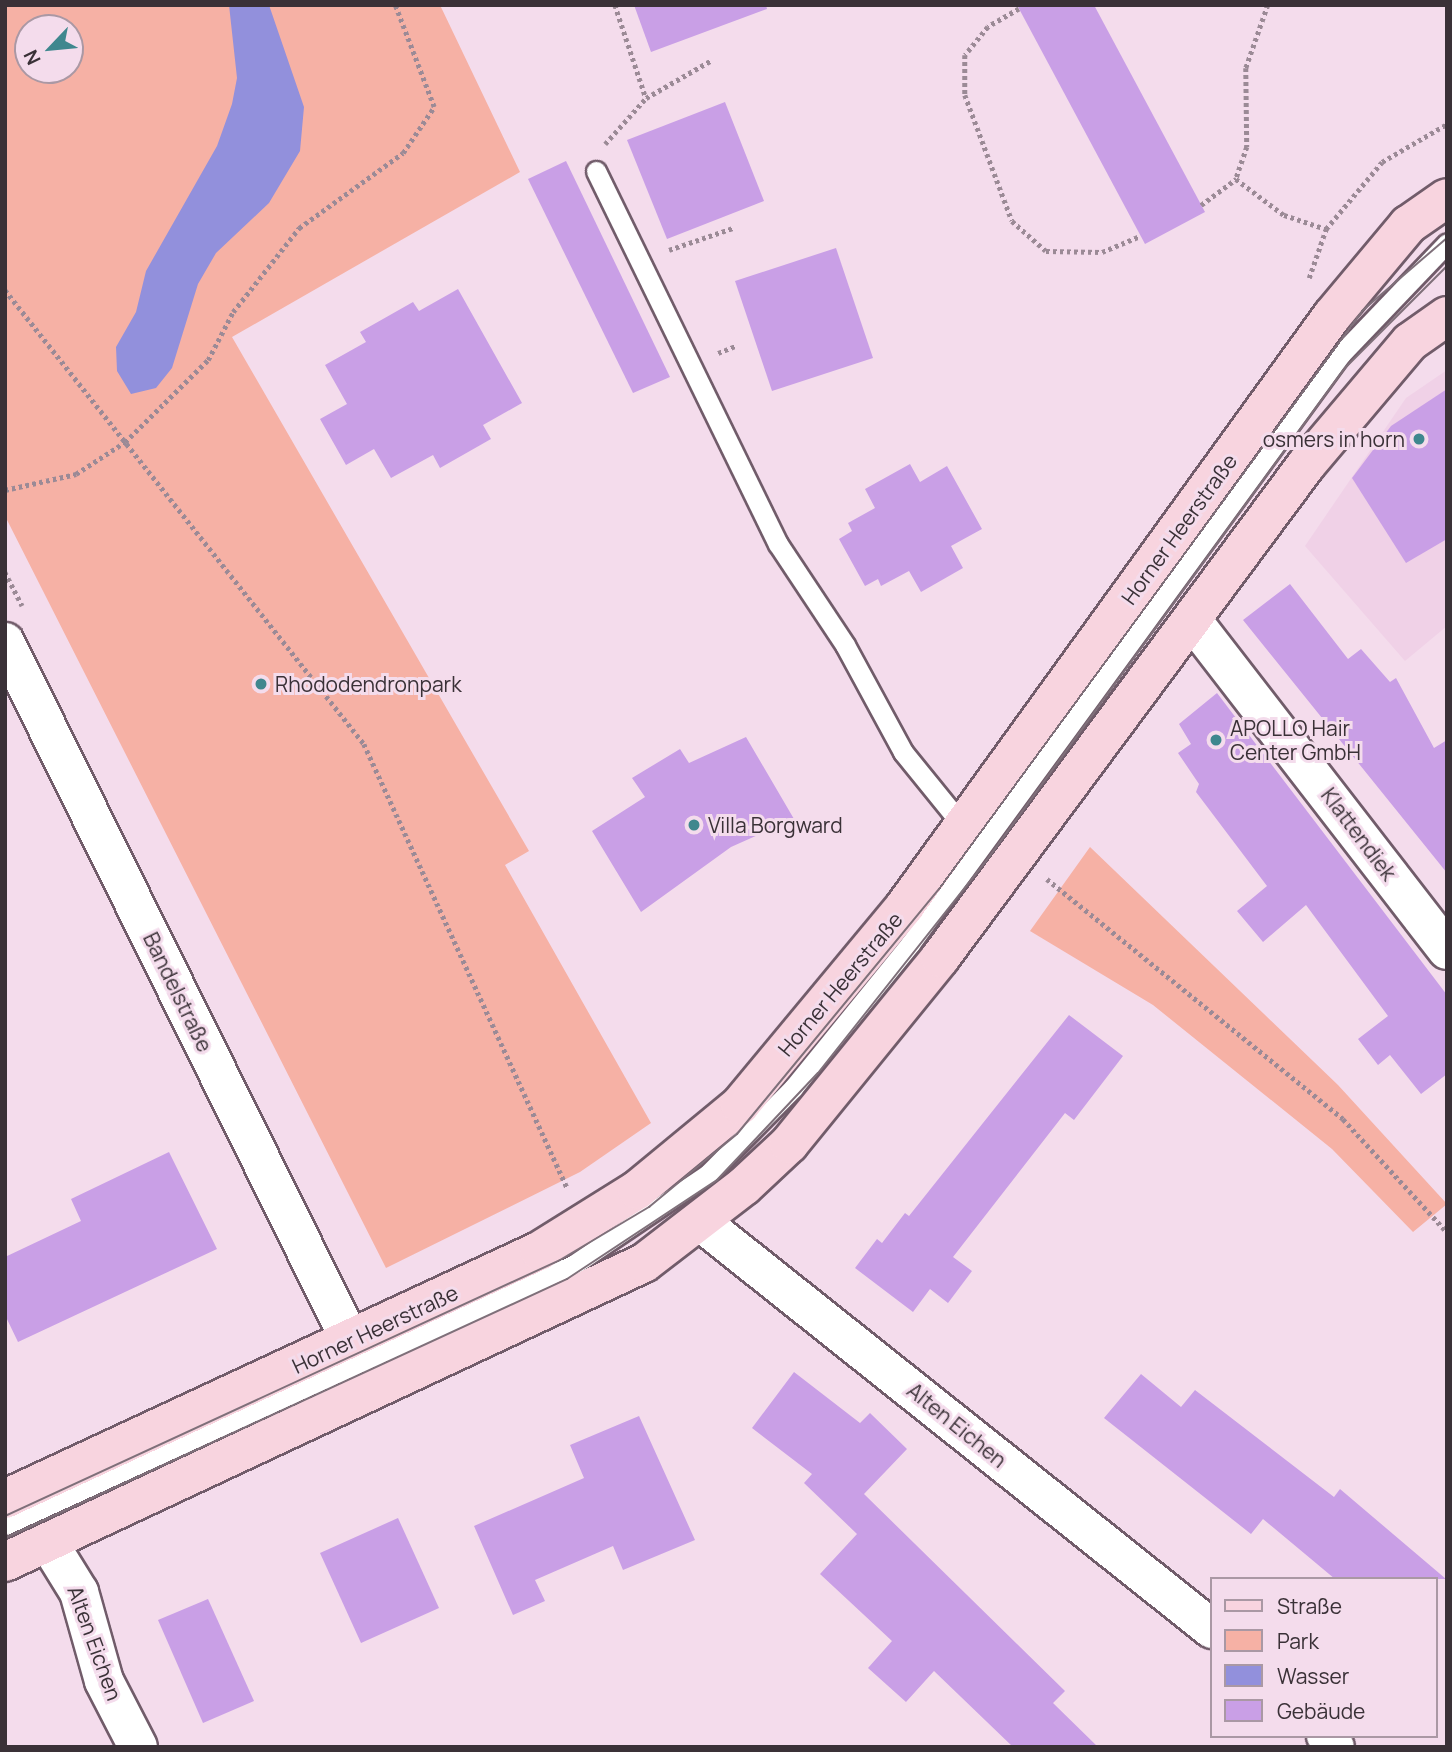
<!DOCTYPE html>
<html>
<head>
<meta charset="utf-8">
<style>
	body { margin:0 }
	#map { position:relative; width:1452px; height:1752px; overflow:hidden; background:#f4dcec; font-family:Manrope,sans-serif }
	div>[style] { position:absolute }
	.built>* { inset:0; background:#f0d1e7 }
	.green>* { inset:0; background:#f6b1a5 }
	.water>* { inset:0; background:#9290dc }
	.building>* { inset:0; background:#c99fe6 }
	.path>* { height:4.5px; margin-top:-2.25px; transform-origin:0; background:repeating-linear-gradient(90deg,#9b8a96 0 3.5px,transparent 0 7px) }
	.roads { filter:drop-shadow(2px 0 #715c6a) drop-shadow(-2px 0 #715c6a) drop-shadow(0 2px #715c6a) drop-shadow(0 -2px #715c6a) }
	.lane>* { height:19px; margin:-9.5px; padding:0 9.5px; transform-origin:9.5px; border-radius:9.5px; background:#fff }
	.street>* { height:38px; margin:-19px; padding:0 19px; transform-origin:19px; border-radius:19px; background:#fff }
	.secondary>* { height:38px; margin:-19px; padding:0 19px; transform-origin:19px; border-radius:19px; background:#f8d4df }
	.tram>* { height:2px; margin:-1px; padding:0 1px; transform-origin:1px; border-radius:1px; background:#7f707a }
	.dots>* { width:19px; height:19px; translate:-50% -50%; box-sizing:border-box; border:4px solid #f4dcec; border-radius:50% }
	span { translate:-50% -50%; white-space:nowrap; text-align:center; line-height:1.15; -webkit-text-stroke:6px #f4dcec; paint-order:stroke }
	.poi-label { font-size:21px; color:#3a3137 }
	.right { translate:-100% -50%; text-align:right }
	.left { translate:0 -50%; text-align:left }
	.street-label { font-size:21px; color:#3a3137 }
	.frame { position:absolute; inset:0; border:7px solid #3a3137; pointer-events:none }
	.legend { position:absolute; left:1210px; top:1577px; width:228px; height:161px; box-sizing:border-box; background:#f4dcec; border:2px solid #aa98a4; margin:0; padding:9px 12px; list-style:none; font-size:21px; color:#3a3137 }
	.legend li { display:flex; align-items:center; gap:14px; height:35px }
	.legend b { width:35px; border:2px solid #aa98a4 }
	.north { position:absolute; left:14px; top:14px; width:70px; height:70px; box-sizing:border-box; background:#f4dcec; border:2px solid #aa98a4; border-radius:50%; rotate:244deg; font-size:19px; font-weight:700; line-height:28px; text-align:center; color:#3a3137 }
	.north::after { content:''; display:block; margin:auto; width:24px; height:32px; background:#3f878e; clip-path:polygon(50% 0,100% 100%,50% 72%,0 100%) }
</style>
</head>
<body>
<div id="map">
	<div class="built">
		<div style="clip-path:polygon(1447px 370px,1447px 626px,1405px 661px,1305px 546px,1406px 398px)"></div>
	</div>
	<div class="green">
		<div style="clip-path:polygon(evenodd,5px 5px,440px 5px,520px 172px,232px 337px,529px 851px,505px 865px,651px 1123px,580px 1172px,386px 1268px,5px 516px,5px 5px,28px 28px,70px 28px,70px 70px,28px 70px,28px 28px)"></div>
		<div style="clip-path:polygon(1090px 847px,1338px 1085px,1447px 1204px,1413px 1232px,1332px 1149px,1153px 1005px,1030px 931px)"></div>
	</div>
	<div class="water">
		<div style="clip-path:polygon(229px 5px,269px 5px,304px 107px,300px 151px,269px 203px,216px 253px,198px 284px,172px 368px,156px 388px,131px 394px,117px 371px,116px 347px,136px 312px,146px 271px,217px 146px,232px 104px,237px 78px)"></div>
	</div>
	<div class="building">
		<div style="clip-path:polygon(634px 5px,766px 5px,767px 9px,651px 52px)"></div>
		<div style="clip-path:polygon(1017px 5px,1094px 5px,1205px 212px,1145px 244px)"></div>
		<div style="clip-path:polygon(725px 102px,764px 201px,667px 239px,627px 140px)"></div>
		<div style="clip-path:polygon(566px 161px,670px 377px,633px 393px,528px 179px)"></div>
		<div style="clip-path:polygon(836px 248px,873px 358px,772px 391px,735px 281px)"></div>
		<div style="clip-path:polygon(458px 289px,522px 403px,483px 425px,491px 439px,440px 468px,433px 455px,391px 478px,374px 449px,346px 465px,320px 419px,347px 404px,325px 365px,366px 342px,360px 332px,413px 302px,419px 311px)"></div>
		<div style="clip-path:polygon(1447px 389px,1447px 539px,1406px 563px,1352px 478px,1391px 426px)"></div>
		<div style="clip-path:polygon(910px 464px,920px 482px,947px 466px,982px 529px,951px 546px,963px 568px,921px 592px,909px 571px,881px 586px,878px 579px,865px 586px,839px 539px,852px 531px,848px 523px,875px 508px,865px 489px)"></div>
		<div style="clip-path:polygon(1290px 584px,1348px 659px,1361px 649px,1390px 682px,1396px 678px,1434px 748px,1447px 740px,1447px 873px,1243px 620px)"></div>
		<div style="clip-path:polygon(1217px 693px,1447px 995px,1447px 1074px,1421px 1094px,1390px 1055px,1378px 1065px,1358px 1039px,1388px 1016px,1306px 905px,1263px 942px,1237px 911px,1267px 886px,1196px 792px,1199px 784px,1178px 753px,1191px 744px,1179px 724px)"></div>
		<div style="clip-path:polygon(746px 737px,794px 819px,731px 847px,641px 912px,592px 831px,645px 797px,632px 778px,680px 749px,689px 763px)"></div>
		<div style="clip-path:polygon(1069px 1015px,1123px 1056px,1074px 1120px,1065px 1113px,953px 1257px,972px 1271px,948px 1303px,930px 1289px,913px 1312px,855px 1268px,877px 1239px,882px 1243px,905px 1213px,909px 1216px)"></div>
		<div style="clip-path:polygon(169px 1152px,217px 1249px,18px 1342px,5px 1315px,5px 1257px,81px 1221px,71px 1199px)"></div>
		<div style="clip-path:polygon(794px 1372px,860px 1423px,870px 1413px,907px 1449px,864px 1494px,1065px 1691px,1053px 1703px,1098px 1747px,1013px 1747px,934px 1671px,906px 1702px,868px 1668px,892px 1641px,820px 1574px,857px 1534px,804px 1483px,812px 1474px,752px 1428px)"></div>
		<div style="clip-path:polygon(1141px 1374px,1181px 1407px,1195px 1390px,1334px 1497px,1340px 1489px,1446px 1579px,1335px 1579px,1263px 1519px,1251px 1534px,1104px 1418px)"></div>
		<div style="clip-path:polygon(639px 1416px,695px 1540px,623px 1570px,613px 1546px,535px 1580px,545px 1601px,513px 1615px,474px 1526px,584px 1478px,570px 1445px)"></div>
		<div style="clip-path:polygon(398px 1518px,439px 1608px,361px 1643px,320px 1553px)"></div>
		<div style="clip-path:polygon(208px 1599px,254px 1701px,203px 1723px,158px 1620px)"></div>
	</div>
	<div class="path">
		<div style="left:615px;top:5px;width:98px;rotate:71.6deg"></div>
		<div style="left:1268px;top:5px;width:67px;rotate:109.2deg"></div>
		<div style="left:1246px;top:68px;width:79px;rotate:89.3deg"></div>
		<div style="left:1247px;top:147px;width:34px;rotate:109deg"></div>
		<div style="left:1236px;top:179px;width:60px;rotate:36.9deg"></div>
		<div style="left:1284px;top:215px;width:44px;rotate:18.4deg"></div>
		<div style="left:1019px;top:9px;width:36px;rotate:150deg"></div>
		<div style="left:988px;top:27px;width:36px;rotate:129deg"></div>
		<div style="left:965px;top:55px;width:40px;rotate:90deg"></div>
		<div style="left:965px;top:95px;width:134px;rotate:69.5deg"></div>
		<div style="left:1012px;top:221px;width:45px;rotate:41.4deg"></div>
		<div style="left:1046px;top:251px;width:56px;rotate:1deg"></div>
		<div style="left:1102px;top:252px;width:41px;rotate:-22.8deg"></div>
		<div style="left:605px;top:144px;width:62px;rotate:-48.3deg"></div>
		<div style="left:646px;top:98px;width:74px;rotate:-30deg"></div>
		<div style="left:1201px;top:205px;width:44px;rotate:-36.6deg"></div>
		<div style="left:669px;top:250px;width:68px;rotate:-19deg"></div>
		<div style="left:1309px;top:278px;width:52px;rotate:-70.9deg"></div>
		<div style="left:1326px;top:229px;width:87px;rotate:-50.1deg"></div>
		<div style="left:1382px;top:162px;width:75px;rotate:-30.3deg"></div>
		<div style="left:5px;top:290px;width:579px;rotate:51.66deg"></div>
		<div style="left:364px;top:744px;width:487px;rotate:65.4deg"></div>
		<div style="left:718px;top:353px;width:18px;rotate:-22deg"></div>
		<div style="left:5px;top:490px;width:73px;rotate:-12.7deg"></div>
		<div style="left:76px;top:474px;width:59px;rotate:-33.1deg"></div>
		<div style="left:125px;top:442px;width:117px;rotate:-44.7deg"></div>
		<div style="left:208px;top:360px;width:54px;rotate:-62.5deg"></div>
		<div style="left:233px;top:312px;width:107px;rotate:-51.8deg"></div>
		<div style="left:299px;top:228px;width:128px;rotate:-35.8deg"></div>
		<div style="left:403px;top:153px;width:55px;rotate:-56deg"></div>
		<div style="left:434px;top:107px;width:109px;rotate:-110.9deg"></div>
		<div style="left:5px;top:572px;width:38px;rotate:63deg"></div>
		<div style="left:1047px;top:879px;width:381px;rotate:39deg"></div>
		<div style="left:1343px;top:1119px;width:154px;rotate:47.4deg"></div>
	</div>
	<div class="roads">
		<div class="lane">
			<div style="left:596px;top:171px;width:415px;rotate:64deg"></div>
			<div style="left:778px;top:544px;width:121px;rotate:56.4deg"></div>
			<div style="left:845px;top:645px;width:122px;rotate:61.5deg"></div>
			<div style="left:903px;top:752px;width:95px;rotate:51deg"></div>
			<div style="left:5px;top:1525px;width:625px;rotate:-24.6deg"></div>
			<div style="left:573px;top:1265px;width:163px;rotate:-34deg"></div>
			<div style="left:708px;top:1174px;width:121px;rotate:-45.3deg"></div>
			<div style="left:793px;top:1088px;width:186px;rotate:-50.9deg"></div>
			<div style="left:910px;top:944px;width:731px;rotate:-53.85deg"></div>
			<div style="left:1341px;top:354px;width:153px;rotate:-46.3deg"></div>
		</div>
		<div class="street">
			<div style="left:1192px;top:620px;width:417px;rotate:52.3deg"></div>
			<div style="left:5px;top:642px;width:781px;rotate:63.7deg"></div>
			<div style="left:702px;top:1223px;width:652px;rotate:38.52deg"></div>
			<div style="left:48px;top:1542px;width:59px;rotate:58.2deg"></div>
			<div style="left:79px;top:1592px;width:92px;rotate:74.3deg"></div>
			<div style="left:104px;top:1681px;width:74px;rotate:62.7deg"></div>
			<div style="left:1326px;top:1736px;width:14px;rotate:51deg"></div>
		</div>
		<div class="secondary">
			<div style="left:5px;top:1499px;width:589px;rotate:-24.91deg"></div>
			<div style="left:539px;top:1251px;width:115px;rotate:-31.9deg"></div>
			<div style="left:637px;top:1190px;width:134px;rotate:-39.5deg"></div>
			<div style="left:740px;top:1105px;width:259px;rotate:-50.3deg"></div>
			<div style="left:905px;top:906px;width:728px;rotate:-54.11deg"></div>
			<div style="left:1332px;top:316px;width:119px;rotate:-50.1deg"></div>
			<div style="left:1408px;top:225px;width:47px;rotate:-34.7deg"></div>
			<div style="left:5px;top:1562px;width:705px;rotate:-25.08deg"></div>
			<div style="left:644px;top:1263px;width:126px;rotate:-37.6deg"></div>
			<div style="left:744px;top:1186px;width:62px;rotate:-43deg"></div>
			<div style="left:789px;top:1144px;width:240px;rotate:-50.9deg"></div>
			<div style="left:940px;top:958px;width:614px;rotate:-53.41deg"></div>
			<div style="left:1306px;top:465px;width:161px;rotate:-49.8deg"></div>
			<div style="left:1410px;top:342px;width:45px;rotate:-35.1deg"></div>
		</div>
	</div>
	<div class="tram">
		<div style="left:5px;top:1516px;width:611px;rotate:-24.76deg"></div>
		<div style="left:560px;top:1260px;width:104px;rotate:-30.8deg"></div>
		<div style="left:649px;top:1207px;width:114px;rotate:-39.7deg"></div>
		<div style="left:737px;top:1134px;width:318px;rotate:-50.5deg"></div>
		<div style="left:939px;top:889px;width:718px;rotate:-53.78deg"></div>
		<div style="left:1363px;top:310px;width:111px;rotate:-40.6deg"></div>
		<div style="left:5px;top:1538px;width:619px;rotate:-24.74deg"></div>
		<div style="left:567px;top:1279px;width:180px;rotate:-33.4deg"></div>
		<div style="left:717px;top:1180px;width:147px;rotate:-46.7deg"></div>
		<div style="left:818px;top:1073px;width:270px;rotate:-51.6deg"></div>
		<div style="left:986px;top:861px;width:608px;rotate:-53.96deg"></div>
		<div style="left:1344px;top:369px;width:146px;rotate:-45deg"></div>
	</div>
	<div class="dots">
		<div style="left:1419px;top:439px;background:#3f878e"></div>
		<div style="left:261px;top:684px;background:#3f878e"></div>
		<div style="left:1216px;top:740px;background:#3f878e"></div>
		<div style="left:694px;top:825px;background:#3f878e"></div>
	</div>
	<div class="poi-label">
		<span class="right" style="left:1405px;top:439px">osmers in horn</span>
		<span class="left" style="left:275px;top:684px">Rhododendronpark</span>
		<span class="left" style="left:1230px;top:740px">APOLLO Hair<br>Center GmbH</span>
		<span class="left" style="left:708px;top:825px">Villa Borgward</span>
	</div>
	<div class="street-label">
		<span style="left:1179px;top:529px;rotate:-54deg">Horner Heerstraße</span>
		<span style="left:1359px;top:834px;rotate:53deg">Klattendiek</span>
		<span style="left:840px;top:984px;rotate:-50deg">Horner Heerstraße</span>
		<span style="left:178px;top:992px;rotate:64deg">Bandelstraße</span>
		<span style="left:375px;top:1329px;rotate:-25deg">Horner Heerstraße</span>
		<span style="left:957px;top:1425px;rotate:39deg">Alten Eichen</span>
		<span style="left:95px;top:1643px;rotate:70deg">Alten Eichen</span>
	</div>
	<div class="frame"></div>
	<ul class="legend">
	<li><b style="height:9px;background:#f8d4df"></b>Straße</li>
	<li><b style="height:19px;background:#f6b1a5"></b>Park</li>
	<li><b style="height:19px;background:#9290dc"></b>Wasser</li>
	<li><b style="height:19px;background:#c99fe6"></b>Gebäude</li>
	</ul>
	<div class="north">N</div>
</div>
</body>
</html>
